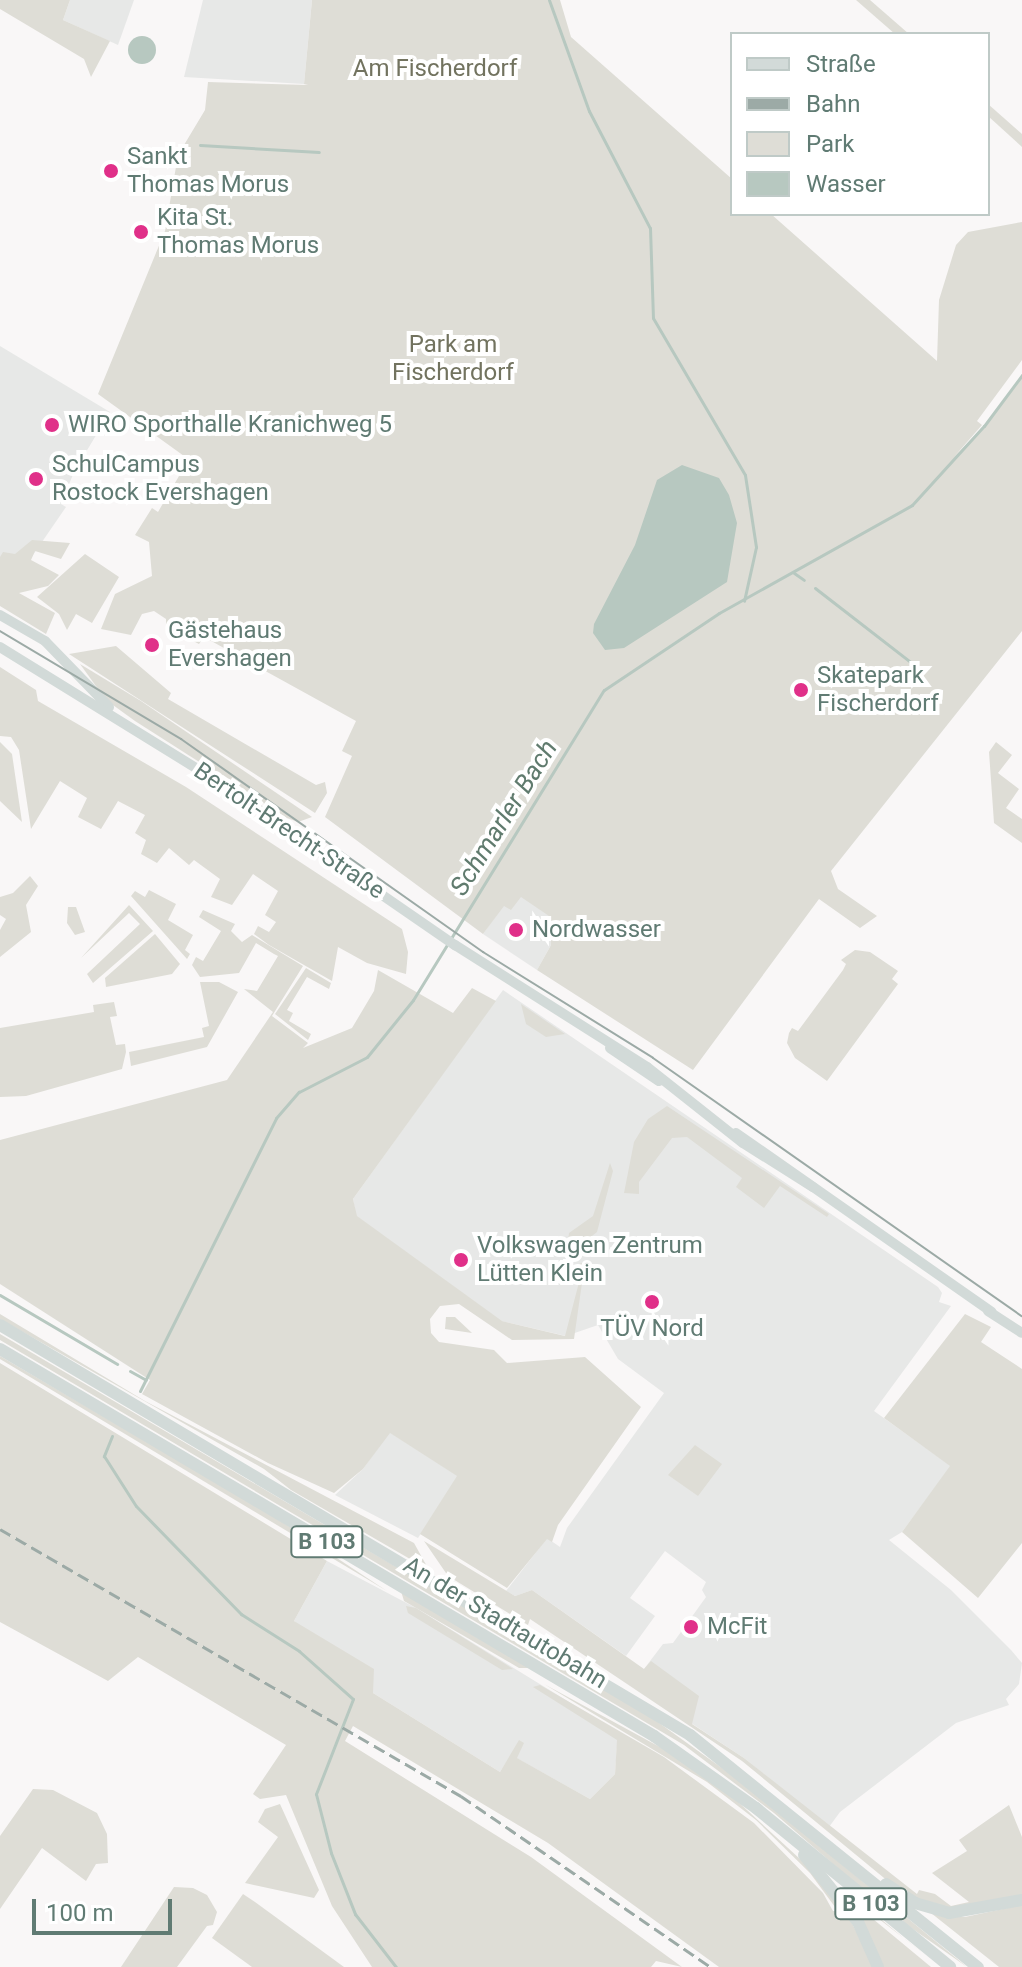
<!DOCTYPE html>
<html>
<head>
<meta charset="utf-8">
<style>
	body { margin:0 }
	#map { position:relative; width:1022px; height:1967px; overflow:hidden; background:#f9f7f7; font-family:Roboto,sans-serif }
	div>[style] { position:absolute }
	.built>* { inset:0; background:#e7e8e7 }
	.green>* { inset:0; background:#deddd6 }
	.water>* { inset:0; background:#b7c8c0 }
	.round { border-radius:50% }
	.stream>* { height:3px; margin:-1.5px; padding:0 1.5px; transform-origin:1.5px; border-radius:1.5px; background:#b7c8c0 }
	.secondary>* { height:10px; margin:-5px; padding:0 5px; transform-origin:5px; border-radius:5px; background:#d2dad8 }
	.trunk>* { height:12px; margin:-6px; padding:0 6px; transform-origin:6px; border-radius:6px; background:#d2dad8 }
	.tram>* { height:2px; margin:-1px; padding:0 1px; transform-origin:1px; border-radius:1px; background:#9caaa6 }
	.rail>* { height:3px; margin-top:-1.5px; transform-origin:0; background:repeating-linear-gradient(90deg,#9caaa6 0 12px,transparent 0 18px) }
	.dots>* { width:22px; height:22px; translate:-50% -50%; box-sizing:border-box; border:4px solid #fff; border-radius:50% }
	span { translate:-50% -50%; white-space:nowrap; text-align:center; line-height:1.15; -webkit-text-stroke:8px #fff; paint-order:stroke }
	.shield-label span { padding:2px 6px; background:#fff; border:2px solid; border-radius:6px; -webkit-text-stroke-width:0 }
	.shield-label { font-size:22px; color:#607b73; font-weight:700 }
	.park-label { font-size:24px; color:#72735f }
	.poi-label { font-size:24px; color:#607b73 }
	.left { translate:0 -50%; text-align:left }
	.street-label { font-size:24px; color:#607b73 }
	.water-label { font-size:26px; color:#607b6e; font-style:italic }
	.legend { position:absolute; left:730px; top:32px; width:260px; height:184px; box-sizing:border-box; background:#fff; border:2px solid #bfcac7; margin:0; padding:10px 14px; list-style:none; font-size:24px; color:#607b73 }
	.legend li { display:flex; align-items:center; gap:16px; height:40px }
	.legend b { width:40px; border:2px solid #bfcac7 }
	.scale { position:absolute; left:32px; top:1899px; width:140px; height:36px; box-sizing:border-box; border:4px solid #607b73; border-top:0; padding-left:10px; font-size:24px; line-height:28px; white-space:nowrap; color:#607b73; -webkit-text-stroke:6px #fff; paint-order:stroke }
</style>
</head>
<body>
<div id="map">
	<div class="built">
		<div style="clip-path:polygon(70px 0,134px 0,118px 45px,63px 20px)"></div>
		<div style="clip-path:polygon(203px 0,312px 0,304px 84px,184px 77px)"></div>
		<div style="clip-path:polygon(0 346px,110px 412px,74px 472px,61px 504px,66px 507px,0 603px)"></div>
		<div style="clip-path:polygon(521px 896px,550px 916px,551px 945px,537px 970px,483px 934px,503px 905px)"></div>
		<div style="clip-path:polygon(503px 990px,938px 1287px,942px 1293px,939px 1302px,951px 1306px,874px 1411px,951px 1466px,902px 1532px,889px 1540px,951px 1590px,1011px 1650px,1022px 1663px,1019px 1684px,1006px 1699px,1009px 1705px,956px 1723px,840px 1812px,829px 1827px,744px 1758px,691px 1723px,644px 1669px,663px 1644px,673px 1643px,706px 1597px,702px 1590px,706px 1582px,665px 1551px,630px 1598px,655px 1616px,626px 1656px,532px 1590px,515px 1596px,506px 1591px,547px 1538px,560px 1547px,567px 1528px,664px 1393px,618px 1359px,598px 1325px,566px 1336px,501px 1321px,356px 1216px,353px 1199px)"></div>
		<div style="clip-path:polygon(389px 1432px,458px 1476px,418px 1538px,335px 1495px,363px 1469px)"></div>
		<div style="clip-path:polygon(327px 1561px,416px 1608px,618px 1732px,615px 1774px,590px 1799px,511px 1755px,500px 1772px,373px 1693px,294px 1621px)"></div>
	</div>
	<div class="green">
		<div style="clip-path:polygon(0 0,70px 0,63px 20px,110px 41px,91px 77px,84px 59px,0 9px)"></div>
		<div style="clip-path:polygon(312px 0,560px 0,571px 37px,732px 179px,732px 214px,771px 214px,937px 361px,939px 300px,956px 245px,968px 232px,1022px 222px,1022px 360px,977px 421px,982px 425px,954px 457px,984px 426px,1022px 375px,1022px 631px,831px 871px,838px 889px,877px 916px,860px 928px,819px 899px,693px 1070px,537px 970px,551px 945px,549px 916px,521px 897px,511px 910px,504px 906px,483px 934px,325px 817px,352px 756px,342px 751px,356px 721px,204px 637px,199px 644px,166px 627px,166px 619px,154px 611px,142px 614px,131px 635px,101px 629px,115px 594px,152px 576px,149px 542px,135px 535px,152px 508px,158px 512px,179px 476px,172px 461px,184px 456px,98px 394px,165px 231px,178px 155px,205px 110px,208px 82px,308px 85px,304px 84px)"></div>
		<div style="clip-path:polygon(856px 0,870px 0,909px 34px,895px 34px)"></div>
		<div style="clip-path:polygon(988px 104px,1022px 134px,1022px 147px,988px 116px)"></div>
		<div style="clip-path:polygon(32px 540px,70px 543px,61px 559px,35px 551px,31px 560px,59px 575px,48px 586px,19px 593px,55px 613px,46px 634px,0 606px,0 557px,3px 552px,15px 554px)"></div>
		<div style="clip-path:polygon(85px 554px,119px 577px,92px 623px,76px 614px,67px 630px,59px 614px,37px 597px)"></div>
		<div style="clip-path:polygon(116px 646px,171px 693px,168px 699px,316px 785px,325px 782px,327px 793px,315px 813px,69px 654px)"></div>
		<div style="clip-path:polygon(80px 664px,141px 701px,312px 817px,298px 822px,287px 818px,135px 721px,106px 700px)"></div>
		<div style="clip-path:polygon(0 667px,36px 690px,38px 701px,186px 787px,402px 929px,408px 952px,406px 974px,367px 963px,338px 947px,332px 981px,269px 945px,254px 934px,258px 926px,269px 932px,276px 922px,265px 915px,278px 891px,253px 874px,232px 905px,211px 897px,220px 879px,194px 860px,189px 865px,169px 848px,157px 863px,141px 854px,146px 840px,135px 833px,145px 815px,118px 801px,101px 829px,78px 817px,87px 798px,60px 781px,31px 829px,19px 750px,11px 737px,0 736px)"></div>
		<div style="clip-path:polygon(0 742px,12px 754px,22px 822px,0 801px)"></div>
		<div style="clip-path:polygon(996px 742px,1012px 755px,998px 773px,1019px 789px,1006px 808px,1022px 819px,1022px 843px,994px 823px,989px 752px)"></div>
		<div style="clip-path:polygon(30px 876px,38px 886px,26px 905px,31px 932px,0 957px,0 930px,6px 919px,0 915px,0 897px,13px 893px)"></div>
		<div style="clip-path:polygon(149px 890px,176px 904px,168px 920px,193px 935px,185px 950px,190px 954px,187px 959px,131px 896px,135px 891px,145px 897px)"></div>
		<div style="clip-path:polygon(129px 905px,153px 931px,93px 983px,87px 974px,140px 924px,129px 913px,81px 958px)"></div>
		<div style="clip-path:polygon(68px 907px,76px 907px,85px 932px,75px 935px,67px 923px)"></div>
		<div style="clip-path:polygon(203px 910px,235px 924px,231px 931px,242px 942px,252px 935px,303px 966px,272px 1016px,308px 1043px,303px 1048px,352px 1028px,374px 991px,378px 970px,453px 1013px,472px 988px,496px 1001px,353px 1199px,357px 1216px,502px 1321px,565px 1336px,583px 1267px,579px 1264px,585px 1262px,574px 1339px,512px 1340px,459px 1304px,440px 1306px,430px 1319px,431px 1333px,439px 1342px,494px 1350px,507px 1363px,585px 1357px,641px 1407px,558px 1525px,552px 1542px,547px 1539px,507px 1588px,420px 1534px,457px 1476px,390px 1433px,363px 1469px,334px 1493px,268px 1463px,142px 1394px,150px 1380px,0 1284px,0 1140px,227px 1080px,273px 1012px,244px 989px,257px 991px,278px 956px,274px 954px,256px 943px,239px 973px,200px 977px,192px 965px,196px 957px,203px 961px,221px 931px,199px 917px)"></div>
		<div style="clip-path:polygon(155px 934px,180px 964px,172px 974px,106px 987px,105px 978px)"></div>
		<div style="clip-path:polygon(855px 950px,870px 952px,898px 971px,892px 979px,898px 984px,827px 1081px,795px 1058px,787px 1043px,789px 1033px,792px 1028px,798px 1031px,843px 970px,846px 964px,841px 960px)"></div>
		<div style="clip-path:polygon(306px 968px,331px 983px,329px 989px,307px 977px,287px 1010px,293px 1013px,289px 1021px,311px 1034px,308px 1040px,275px 1014px)"></div>
		<div style="clip-path:polygon(200px 982px,219px 982px,238px 992px,207px 1047px,131px 1066px,129px 1052px,204px 1037px,202px 1028px,209px 1026px)"></div>
		<div style="clip-path:polygon(114px 1002px,117px 1016px,110px 1017px,116px 1045px,125px 1044px,126px 1052px,122px 1069px,26px 1096px,0 1097px,0 1028px,94px 1012px,93px 1005px)"></div>
		<div style="clip-path:polygon(521px 1004px,565px 1034px,546px 1037px,526px 1024px)"></div>
		<div style="clip-path:polygon(667px 1106px,829px 1214px,827px 1217px,780px 1186px,764px 1208px,736px 1187px,742px 1178px,687px 1137px,672px 1138px,639px 1182px,639px 1194px,624px 1193px,634px 1142px,648px 1119px)"></div>
		<div style="clip-path:polygon(610px 1163px,613px 1171px,597px 1232px,583px 1243px,568px 1241px,569px 1233px,593px 1216px)"></div>
		<div style="clip-path:polygon(0 1314px,145px 1401px,414px 1543px,429px 1570px,291px 1490px,264px 1469px,0 1319px)"></div>
		<div style="clip-path:polygon(965px 1314px,991px 1327px,981px 1342px,1022px 1369px,1022px 1543px,978px 1598px,902px 1532px,950px 1466px,884px 1418px)"></div>
		<div style="clip-path:polygon(446px 1317px,455px 1317px,472px 1333px,445px 1329px)"></div>
		<div style="clip-path:polygon(0 1334px,648px 1715px,740px 1781px,967px 1967px,890px 1913px,774px 1813px,684px 1745px,0 1340px)"></div>
		<div style="clip-path:polygon(0 1356px,270px 1514px,387px 1591px,0 1359px)"></div>
		<div style="clip-path:polygon(0 1363px,327px 1561px,294px 1621px,374px 1669px,373px 1693px,500px 1772px,519px 1740px,524px 1743px,517px 1758px,590px 1799px,615px 1774px,617px 1740px,533px 1687px,540px 1685px,664px 1757px,754px 1823px,823px 1893px,833px 1911px,846px 1912px,875px 1967px,719px 1967px,548px 1843px,353px 1726px,345px 1741px,531px 1857px,682px 1967px,656px 1961px,651px 1967px,372px 1967px,332px 1906px,286px 1795px,260px 1799px,253px 1794px,286px 1745px,138px 1657px,108px 1681px,0 1622px)"></div>
		<div style="clip-path:polygon(695px 1445px,722px 1464px,698px 1496px,668px 1475px)"></div>
		<div style="clip-path:polygon(424px 1541px,515px 1596px,532px 1590px,644px 1669px,651px 1661px,699px 1696px,692px 1724px,744px 1758px,917px 1894px,919px 1890px,935px 1894px,951px 1906px,969px 1902px,932px 1873px,967px 1851px,959px 1840px,1009px 1805px,1022px 1837px,1022px 1895px,950px 1908px,924px 1903px,895px 1887px,742px 1761px,530px 1619px,528px 1625px,448px 1576px)"></div>
		<div style="clip-path:polygon(401px 1591px,531px 1668px,519px 1668px,404px 1601px)"></div>
		<div style="clip-path:polygon(406px 1606px,416px 1608px,513px 1669px,502px 1670px,408px 1613px)"></div>
		<div style="clip-path:polygon(544px 1684px,669px 1752px,735px 1799px,813px 1871px,843px 1908px,835px 1907px,810px 1873px,756px 1820px,707px 1782px)"></div>
		<div style="clip-path:polygon(33px 1789px,53px 1790px,97px 1813px,107px 1834px,108px 1863px,96px 1864px,86px 1881px,42px 1848px,0 1909px,0 1836px)"></div>
		<div style="clip-path:polygon(280px 1804px,319px 1890px,314px 1898px,245px 1883px,278px 1837px,258px 1822px,265px 1809px)"></div>
		<div style="clip-path:polygon(174px 1887px,193px 1888px,207px 1895px,217px 1912px,213px 1925px,207px 1926px,177px 1967px,121px 1967px)"></div>
		<div style="clip-path:polygon(846px 1890px,906px 1940px,941px 1967px,861px 1905px,850px 1904px,841px 1893px)"></div>
		<div style="clip-path:polygon(243px 1894px,255px 1902px,344px 1967px,252px 1967px,212px 1938px)"></div>
		<div style="clip-path:polygon(1022px 1905px,1022px 1967px,999px 1967px,931px 1913px,965px 1917px)"></div>
		<div style="clip-path:polygon(852px 1908px,861px 1909px,931px 1967px,883px 1967px)"></div>
	</div>
	<div class="water">
		<div class="round" style="left:128px;top:36px;width:28px;height:28px"></div>
		<div style="clip-path:polygon(682px 465px,719px 478px,729px 495px,737px 523px,727px 582px,624px 648px,605px 650px,593px 633px,594px 624px,635px 545px,657px 480px)"></div>
	</div>
	<div class="stream">
		<div style="left:549px;top:0;width:118px;rotate:70.2deg"></div>
		<div style="left:589px;top:111px;width:132px;rotate:62.5deg"></div>
		<div style="left:650px;top:228px;width:90px;rotate:88.1deg"></div>
		<div style="left:653px;top:318px;width:182px;rotate:59.6deg"></div>
		<div style="left:745px;top:475px;width:73px;rotate:81.3deg"></div>
		<div style="left:756px;top:547px;width:55px;rotate:102.5deg"></div>
		<div style="left:200px;top:145px;width:119px;rotate:3.4deg"></div>
		<div style="left:794px;top:573px;width:12px;rotate:35deg"></div>
		<div style="left:815px;top:588px;width:130px;rotate:37.8deg"></div>
		<div style="left:0;top:1295px;width:136px;rotate:30.5deg"></div>
		<div style="left:130px;top:1371px;width:18px;rotate:29deg"></div>
		<div style="left:140px;top:1391px;width:305px;rotate:-63.5deg"></div>
		<div style="left:276px;top:1118px;width:35px;rotate:-49deg"></div>
		<div style="left:299px;top:1092px;width:76px;rotate:-27.2deg"></div>
		<div style="left:367px;top:1057px;width:73px;rotate:-51.1deg"></div>
		<div style="left:413px;top:1000px;width:364px;rotate:-58.4deg"></div>
		<div style="left:604px;top:690px;width:138px;rotate:-33.8deg"></div>
		<div style="left:719px;top:613px;width:221px;rotate:-29.2deg"></div>
		<div style="left:912px;top:505px;width:107px;rotate:-47.7deg"></div>
		<div style="left:984px;top:426px;width:64px;rotate:-53.3deg"></div>
		<div style="left:112px;top:1436px;width:22px;rotate:112deg"></div>
		<div style="left:104px;top:1456px;width:59px;rotate:57.4deg"></div>
		<div style="left:136px;top:1506px;width:151px;rotate:45.8deg"></div>
		<div style="left:241px;top:1614px;width:69px;rotate:32.5deg"></div>
		<div style="left:299px;top:1651px;width:72px;rotate:41.6deg"></div>
		<div style="left:353px;top:1699px;width:102px;rotate:111.3deg"></div>
		<div style="left:316px;top:1794px;width:61px;rotate:75.7deg"></div>
		<div style="left:331px;top:1853px;width:66px;rotate:68.5deg"></div>
		<div style="left:355px;top:1914px;width:67px;rotate:52.3deg"></div>
	</div>
	<div class="secondary">
		<div style="left:0;top:615px;width:52px;rotate:30deg"></div>
		<div style="left:45px;top:641px;width:92px;rotate:45.9deg"></div>
		<div style="left:0;top:647px;width:251px;rotate:31.7deg"></div>
		<div style="left:214px;top:779px;width:293px;rotate:34.6deg"></div>
		<div style="left:455px;top:945px;width:227px;rotate:32.4deg"></div>
		<div style="left:647px;top:1067px;width:122px;rotate:38.4deg"></div>
		<div style="left:743px;top:1143px;width:83px;rotate:32.2deg"></div>
		<div style="left:610px;top:1048px;width:59px;rotate:34deg"></div>
		<div style="left:736px;top:1133px;width:312px;rotate:35deg"></div>
		<div style="left:988px;top:1311px;width:40px;rotate:32.9deg"></div>
	</div>
	<div class="trunk">
		<div style="left:0;top:1325px;width:803px;rotate:30.72deg"></div>
		<div style="left:690px;top:1735px;width:370px;rotate:38.9deg"></div>
		<div style="left:0;top:1349px;width:760px;rotate:30.61deg"></div>
		<div style="left:654px;top:1736px;width:125px;rotate:35.2deg"></div>
		<div style="left:756px;top:1808px;width:251px;rotate:39.3deg"></div>
		<div style="left:804px;top:1855px;width:86px;rotate:51.1deg"></div>
		<div style="left:858px;top:1922px;width:49px;rotate:66deg"></div>
		<div style="left:886px;top:1884px;width:35px;rotate:33deg"></div>
		<div style="left:915px;top:1903px;width:35px;rotate:16deg"></div>
		<div style="left:949px;top:1913px;width:74px;rotate:-10.1deg"></div>
	</div>
	<div class="tram">
		<div style="left:0;top:631px;width:211px;rotate:30.8deg"></div>
		<div style="left:181px;top:739px;width:370px;rotate:35.2deg"></div>
		<div style="left:483px;top:952px;width:200px;rotate:31.9deg"></div>
		<div style="left:653px;top:1058px;width:450px;rotate:35deg"></div>
	</div>
	<div class="rail">
		<div style="left:0;top:1529px;width:533px;rotate:30.08deg"></div>
		<div style="left:461px;top:1796px;width:303px;rotate:34.4deg"></div>
	</div>
	<div class="dots">
		<div style="left:111px;top:171px;background:#e03089"></div>
		<div style="left:141px;top:232px;background:#e03089"></div>
		<div style="left:52px;top:425px;background:#e03089"></div>
		<div style="left:36px;top:479px;background:#e03089"></div>
		<div style="left:152px;top:645px;background:#e03089"></div>
		<div style="left:801px;top:690px;background:#e03089"></div>
		<div style="left:516px;top:930px;background:#e03089"></div>
		<div style="left:461px;top:1260px;background:#e03089"></div>
		<div style="left:652px;top:1302px;background:#e03089"></div>
		<div style="left:691px;top:1627px;background:#e03089"></div>
	</div>
	<div class="shield-label">
		<span style="left:327px;top:1542px">B 103</span>
		<span style="left:871px;top:1904px">B 103</span>
	</div>
	<div class="park-label">
		<span style="left:435px;top:69px">Am Fischerdorf</span>
		<span style="left:453px;top:359px">Park am<br>Fischerdorf</span>
	</div>
	<div class="poi-label">
		<span class="left" style="left:127px;top:171px">Sankt<br>Thomas Morus</span>
		<span class="left" style="left:157px;top:232px">Kita St.<br>Thomas Morus</span>
		<span class="left" style="left:68px;top:425px">WIRO Sporthalle Kranichweg 5</span>
		<span class="left" style="left:52px;top:479px">SchulCampus<br>Rostock Evershagen</span>
		<span class="left" style="left:168px;top:645px">Gästehaus<br>Evershagen</span>
		<span class="left" style="left:817px;top:690px">Skatepark<br>Fischerdorf</span>
		<span class="left" style="left:532px;top:930px">Nordwasser</span>
		<span class="left" style="left:477px;top:1260px">Volkswagen Zentrum<br>Lütten Klein</span>
		<span style="left:652px;top:1329px">TÜV Nord</span>
		<span class="left" style="left:707px;top:1627px">McFit</span>
	</div>
	<div class="street-label">
		<span style="left:289px;top:831px;rotate:34deg">Bertolt-Brecht-Straße</span>
		<span style="left:505px;top:1623px;rotate:31deg">An der Stadtautobahn</span>
	</div>
	<div class="water-label">
		<span style="left:504px;top:818px;rotate:-58deg">Schmarler Bach</span>
	</div>
	<ul class="legend">
	<li><b style="height:10px;background:#d2dad8"></b>Straße</li>
	<li><b style="height:10px;background:#9caaa6"></b>Bahn</li>
	<li><b style="height:22px;background:#deddd6"></b>Park</li>
	<li><b style="height:22px;background:#b7c8c0"></b>Wasser</li>
	</ul>
	<div class="scale">100 m</div>
</div>
</body>
</html>
